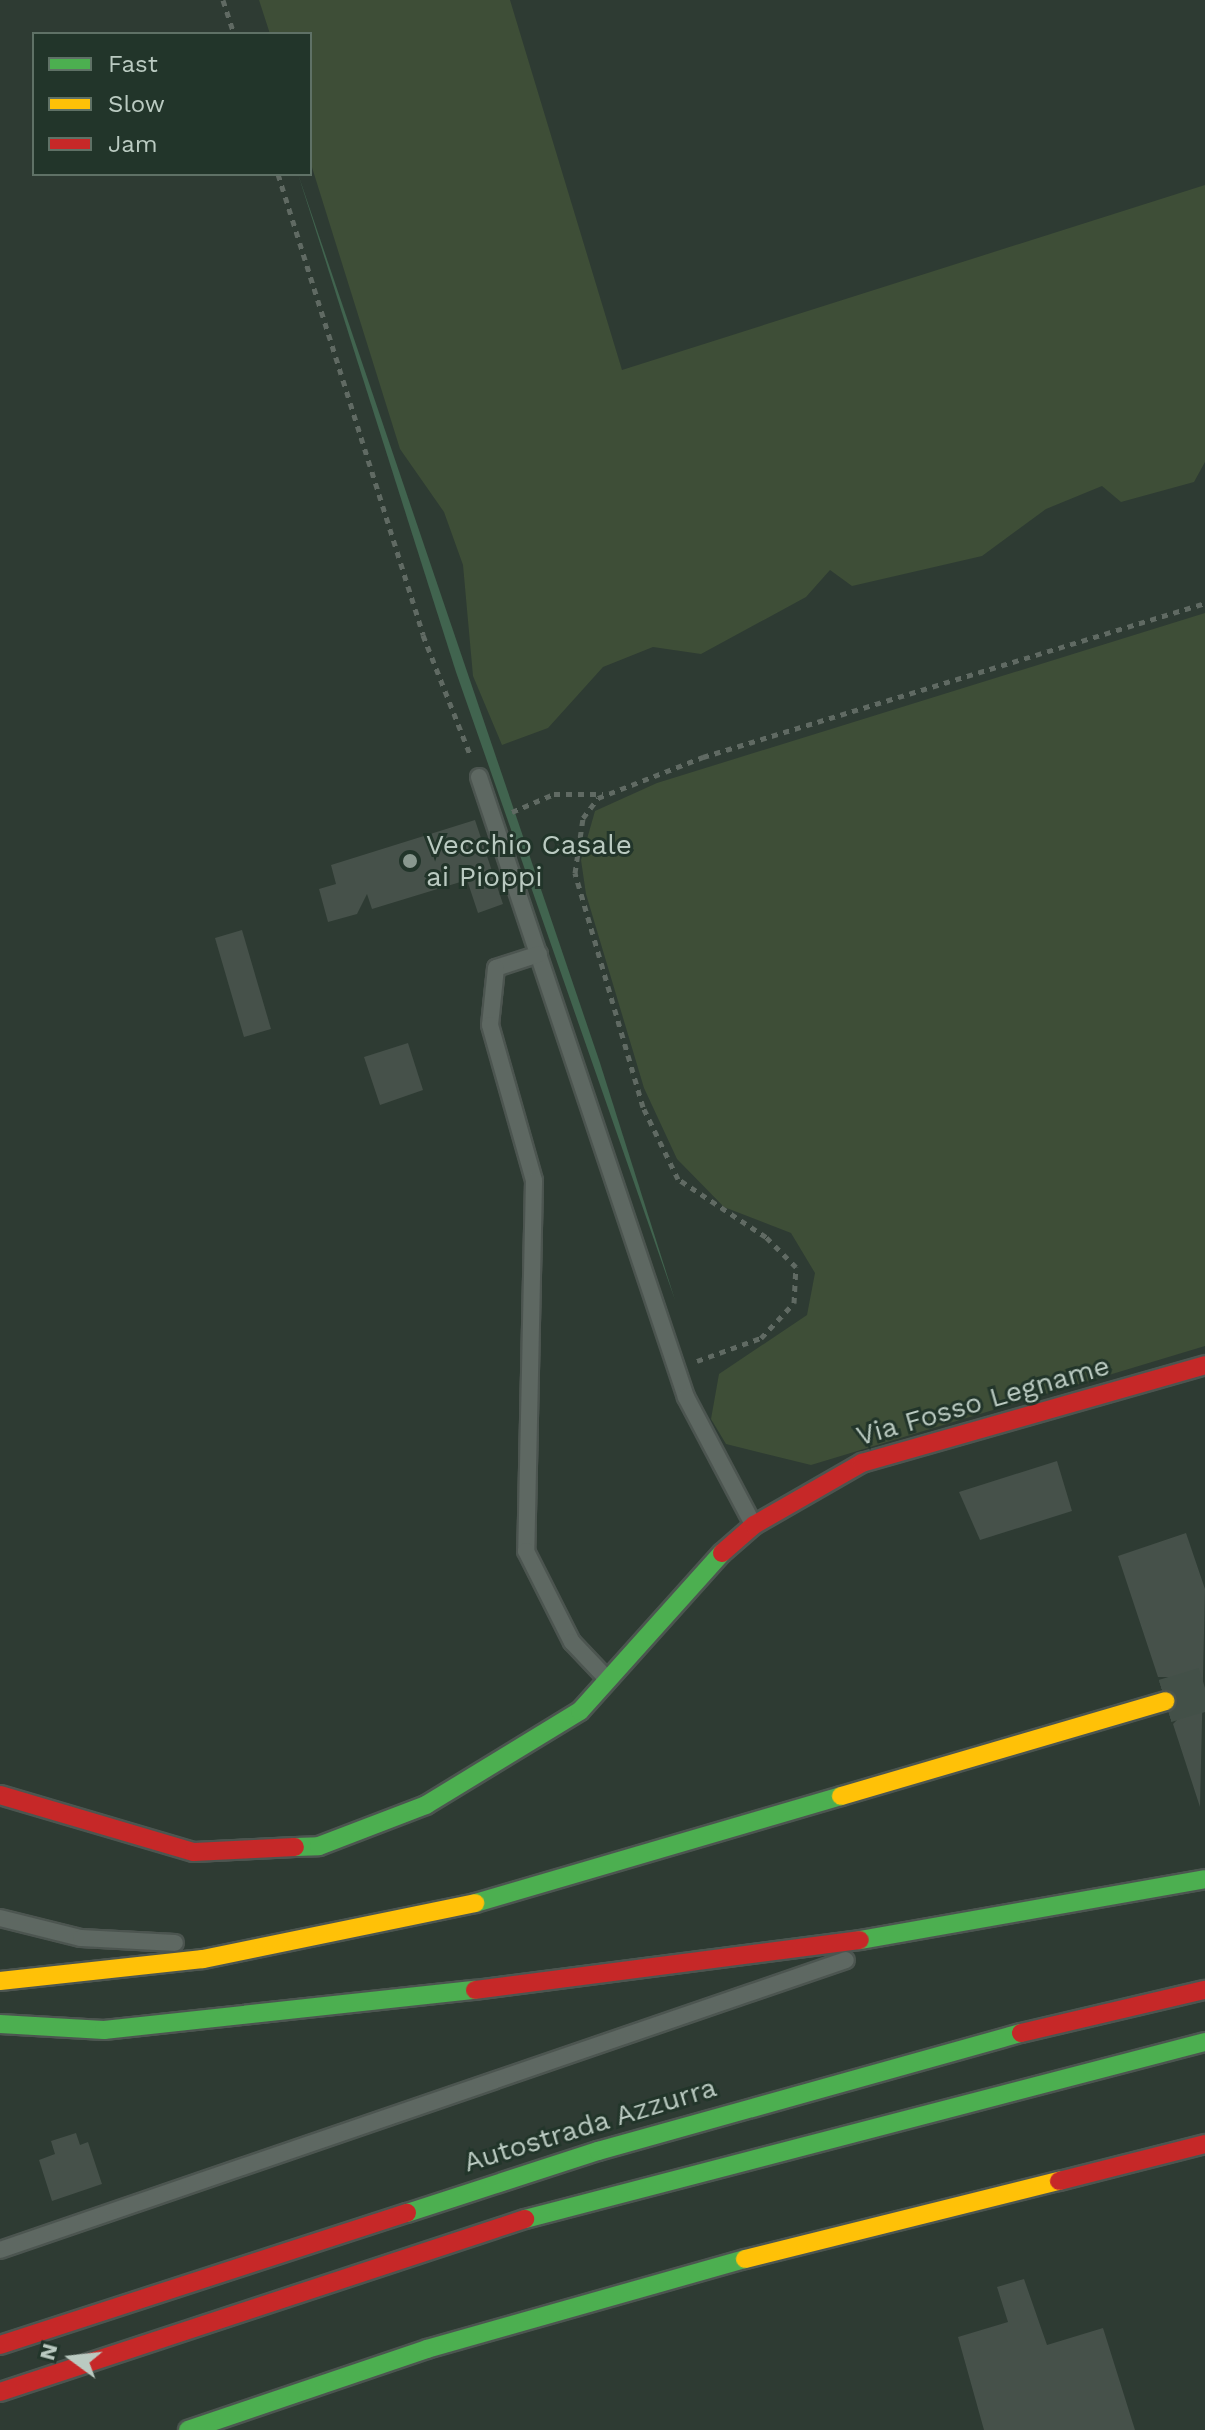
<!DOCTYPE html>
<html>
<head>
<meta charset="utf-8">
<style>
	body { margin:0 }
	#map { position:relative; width:1205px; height:2430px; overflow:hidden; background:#2e3b33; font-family:"Work Sans",sans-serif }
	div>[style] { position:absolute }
	.green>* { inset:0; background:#3e4e37 }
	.water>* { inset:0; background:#41644f }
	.building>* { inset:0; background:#46514a }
	.highway-tunnel>* { height:44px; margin-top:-22px; transform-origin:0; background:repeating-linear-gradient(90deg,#435048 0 44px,transparent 0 66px) }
	.path>* { height:5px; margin-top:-2.5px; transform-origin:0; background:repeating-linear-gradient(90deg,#606a63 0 6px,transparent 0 12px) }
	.roads { filter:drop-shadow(2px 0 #4c5550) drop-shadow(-2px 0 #4c5550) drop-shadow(0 2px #4c5550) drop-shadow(0 -2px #4c5550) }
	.lane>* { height:16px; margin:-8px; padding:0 8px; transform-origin:8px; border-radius:8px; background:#5e6862 }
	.fast>* { height:18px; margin:-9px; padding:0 9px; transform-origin:9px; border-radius:9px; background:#4caf50 }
	.slow>* { height:18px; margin:-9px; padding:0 9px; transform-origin:9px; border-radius:9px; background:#ffc107 }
	.jam>* { height:18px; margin:-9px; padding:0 9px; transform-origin:9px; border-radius:9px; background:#c62828 }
	.dots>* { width:22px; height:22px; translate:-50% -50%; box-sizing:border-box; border:4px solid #22352a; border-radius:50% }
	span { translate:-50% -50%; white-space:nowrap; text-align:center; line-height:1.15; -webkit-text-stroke:6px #22352a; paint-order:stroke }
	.poi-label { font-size:28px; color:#bacac1 }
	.left { translate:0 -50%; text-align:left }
	.street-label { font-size:28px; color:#bacac1 }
	.legend { position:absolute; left:32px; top:32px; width:280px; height:144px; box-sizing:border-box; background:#22352a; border:2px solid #5f7166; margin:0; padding:10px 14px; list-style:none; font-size:24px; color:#bacac1 }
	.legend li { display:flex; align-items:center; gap:16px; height:40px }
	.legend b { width:40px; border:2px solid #5f7166 }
	.north { position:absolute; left:32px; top:2318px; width:80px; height:80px; -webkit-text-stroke:6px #22352a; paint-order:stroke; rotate:285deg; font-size:22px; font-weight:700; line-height:32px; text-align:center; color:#bacac1 }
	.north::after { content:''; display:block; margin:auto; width:28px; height:36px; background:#bacac1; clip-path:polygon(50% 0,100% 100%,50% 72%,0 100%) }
</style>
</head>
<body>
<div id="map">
	<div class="green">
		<div style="clip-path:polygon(259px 0,510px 0,622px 370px,1205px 185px,1205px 462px,1194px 482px,1121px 502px,1102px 486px,1046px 509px,982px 556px,852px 586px,830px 570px,806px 597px,701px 654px,653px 647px,603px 667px,548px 728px,502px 745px,473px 676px,463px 565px,444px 512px,400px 449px,310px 161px,310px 34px,270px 34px)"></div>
		<div style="clip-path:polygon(1205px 613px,1205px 1346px,811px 1465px,726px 1444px,711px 1419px,719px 1374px,807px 1315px,815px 1273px,791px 1233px,724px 1207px,677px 1159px,644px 1088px,586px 894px,581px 860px,595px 811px,657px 783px)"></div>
	</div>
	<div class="water">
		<div style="clip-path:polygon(298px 174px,600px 1063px,675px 1300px,456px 672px)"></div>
	</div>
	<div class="building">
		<div style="clip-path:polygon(475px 820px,503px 904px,478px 913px,467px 880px,372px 909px,367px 894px,357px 914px,328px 922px,319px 889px,336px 884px,331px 865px)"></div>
		<div style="clip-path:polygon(242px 930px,271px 1029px,244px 1037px,215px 938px)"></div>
		<div style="clip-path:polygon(408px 1043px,423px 1090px,380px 1105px,364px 1057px)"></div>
		<div style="clip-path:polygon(1057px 1461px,1072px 1511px,980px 1540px,959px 1492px)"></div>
		<div style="clip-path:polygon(1186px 1533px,1205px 1589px,1200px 1807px,1173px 1724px,1189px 1708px,1189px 1693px,1172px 1677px,1158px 1677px,1118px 1556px)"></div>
		<div style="clip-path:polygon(76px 2133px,80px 2145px,88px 2142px,102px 2184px,52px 2201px,39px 2160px,55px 2154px,51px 2141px)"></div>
		<div style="clip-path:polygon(1024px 2279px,1047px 2345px,1103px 2328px,1135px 2430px,984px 2430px,958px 2337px,1008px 2322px,997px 2287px)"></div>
	</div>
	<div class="highway-tunnel">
		<div style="left:1165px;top:1701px;width:42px;rotate:-16.7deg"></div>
	</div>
	<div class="path">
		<div style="left:223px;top:0;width:36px;rotate:72deg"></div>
		<div style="left:278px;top:174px;width:483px;rotate:72.5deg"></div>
		<div style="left:423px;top:635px;width:131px;rotate:68.5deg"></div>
		<div style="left:512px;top:812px;width:46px;rotate:-23.2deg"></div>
		<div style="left:554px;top:794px;width:49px"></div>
		<div style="left:697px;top:1361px;width:68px;rotate:-19.8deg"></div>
		<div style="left:761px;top:1338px;width:48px;rotate:-46.7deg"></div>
		<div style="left:794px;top:1303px;width:36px;rotate:-87deg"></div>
		<div style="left:796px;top:1267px;width:42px;rotate:-135deg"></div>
		<div style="left:766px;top:1237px;width:105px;rotate:-146.6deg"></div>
		<div style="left:678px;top:1179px;width:80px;rotate:-115.9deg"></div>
		<div style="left:643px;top:1107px;width:244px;rotate:-106.2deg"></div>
		<div style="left:575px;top:873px;width:56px;rotate:-81.7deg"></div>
		<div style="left:583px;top:818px;width:25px;rotate:-53deg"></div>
		<div style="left:598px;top:798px;width:113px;rotate:-21.3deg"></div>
		<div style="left:703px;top:757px;width:525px;rotate:-17.05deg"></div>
	</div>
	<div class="roads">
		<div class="lane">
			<div style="left:479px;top:777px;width:654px;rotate:71.54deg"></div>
			<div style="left:686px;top:1397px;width:144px;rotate:62.2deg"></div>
			<div style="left:539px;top:954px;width:45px;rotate:162deg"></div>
			<div style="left:496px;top:968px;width:57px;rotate:96deg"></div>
			<div style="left:490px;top:1025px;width:162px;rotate:74.2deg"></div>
			<div style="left:534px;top:1181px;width:370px;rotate:91.2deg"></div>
			<div style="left:526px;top:1551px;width:102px;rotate:63.2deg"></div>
			<div style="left:572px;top:1642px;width:52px;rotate:46.5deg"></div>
			<div style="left:0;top:1918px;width:83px;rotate:13.9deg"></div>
			<div style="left:81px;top:1938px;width:94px;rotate:3deg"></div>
			<div style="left:0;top:2250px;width:894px;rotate:-18.92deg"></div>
		</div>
		<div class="fast">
			<div style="left:295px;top:1847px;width:24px;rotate:-2deg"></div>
			<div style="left:319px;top:1846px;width:115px;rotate:-21deg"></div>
			<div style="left:426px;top:1805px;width:180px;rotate:-31.4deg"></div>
			<div style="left:580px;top:1711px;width:212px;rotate:-48.1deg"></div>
			<div style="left:475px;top:1903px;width:381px;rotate:-16.3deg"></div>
			<div style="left:860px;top:1940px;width:350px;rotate:-10deg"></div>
			<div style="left:0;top:2024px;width:104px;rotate:3.3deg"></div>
			<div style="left:104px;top:2030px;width:373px;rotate:-6.2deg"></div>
			<div style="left:407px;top:2213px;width:201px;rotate:-18deg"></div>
			<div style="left:598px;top:2151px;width:439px;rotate:-15.6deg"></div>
			<div style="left:525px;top:2219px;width:703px;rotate:-14.59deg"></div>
			<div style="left:188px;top:2430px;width:252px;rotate:-18.7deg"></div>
			<div style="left:427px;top:2349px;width:330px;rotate:-15.8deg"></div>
		</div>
		<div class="slow">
			<div style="left:841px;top:1796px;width:338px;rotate:-16.3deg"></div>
			<div style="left:0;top:1981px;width:204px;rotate:-6.2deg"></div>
			<div style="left:203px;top:1959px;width:278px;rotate:-11.6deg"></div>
			<div style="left:745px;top:2259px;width:324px;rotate:-14deg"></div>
		</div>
		<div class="jam">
			<div style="left:722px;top:1553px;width:43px;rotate:-41.2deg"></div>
			<div style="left:754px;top:1525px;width:125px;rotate:-29.9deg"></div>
			<div style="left:862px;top:1463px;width:357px;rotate:-15.9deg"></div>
			<div style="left:0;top:1795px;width:202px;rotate:16.4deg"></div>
			<div style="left:194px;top:1852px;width:101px;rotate:-2.8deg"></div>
			<div style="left:475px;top:1990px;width:388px;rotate:-7.4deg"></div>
			<div style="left:1021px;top:2033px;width:189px;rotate:-13.2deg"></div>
			<div style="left:1059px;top:2181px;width:151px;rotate:-14.2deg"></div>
			<div style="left:0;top:2345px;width:428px;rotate:-18deg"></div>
			<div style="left:0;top:2392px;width:553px;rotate:-18.24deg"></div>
		</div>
	</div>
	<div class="dots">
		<div style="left:410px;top:861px;background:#89988f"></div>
	</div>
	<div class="poi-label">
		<span class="left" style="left:426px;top:861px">Vecchio Casale<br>ai Pioppi</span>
	</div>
	<div class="street-label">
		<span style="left:983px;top:1401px;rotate:-16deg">Via Fosso Legname</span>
		<span style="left:590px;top:2125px;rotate:-17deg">Autostrada Azzurra</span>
	</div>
	<ul class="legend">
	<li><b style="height:10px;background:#4caf50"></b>Fast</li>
	<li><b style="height:10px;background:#ffc107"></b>Slow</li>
	<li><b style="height:10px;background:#c62828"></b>Jam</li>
	</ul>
	<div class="north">N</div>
</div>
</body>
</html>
